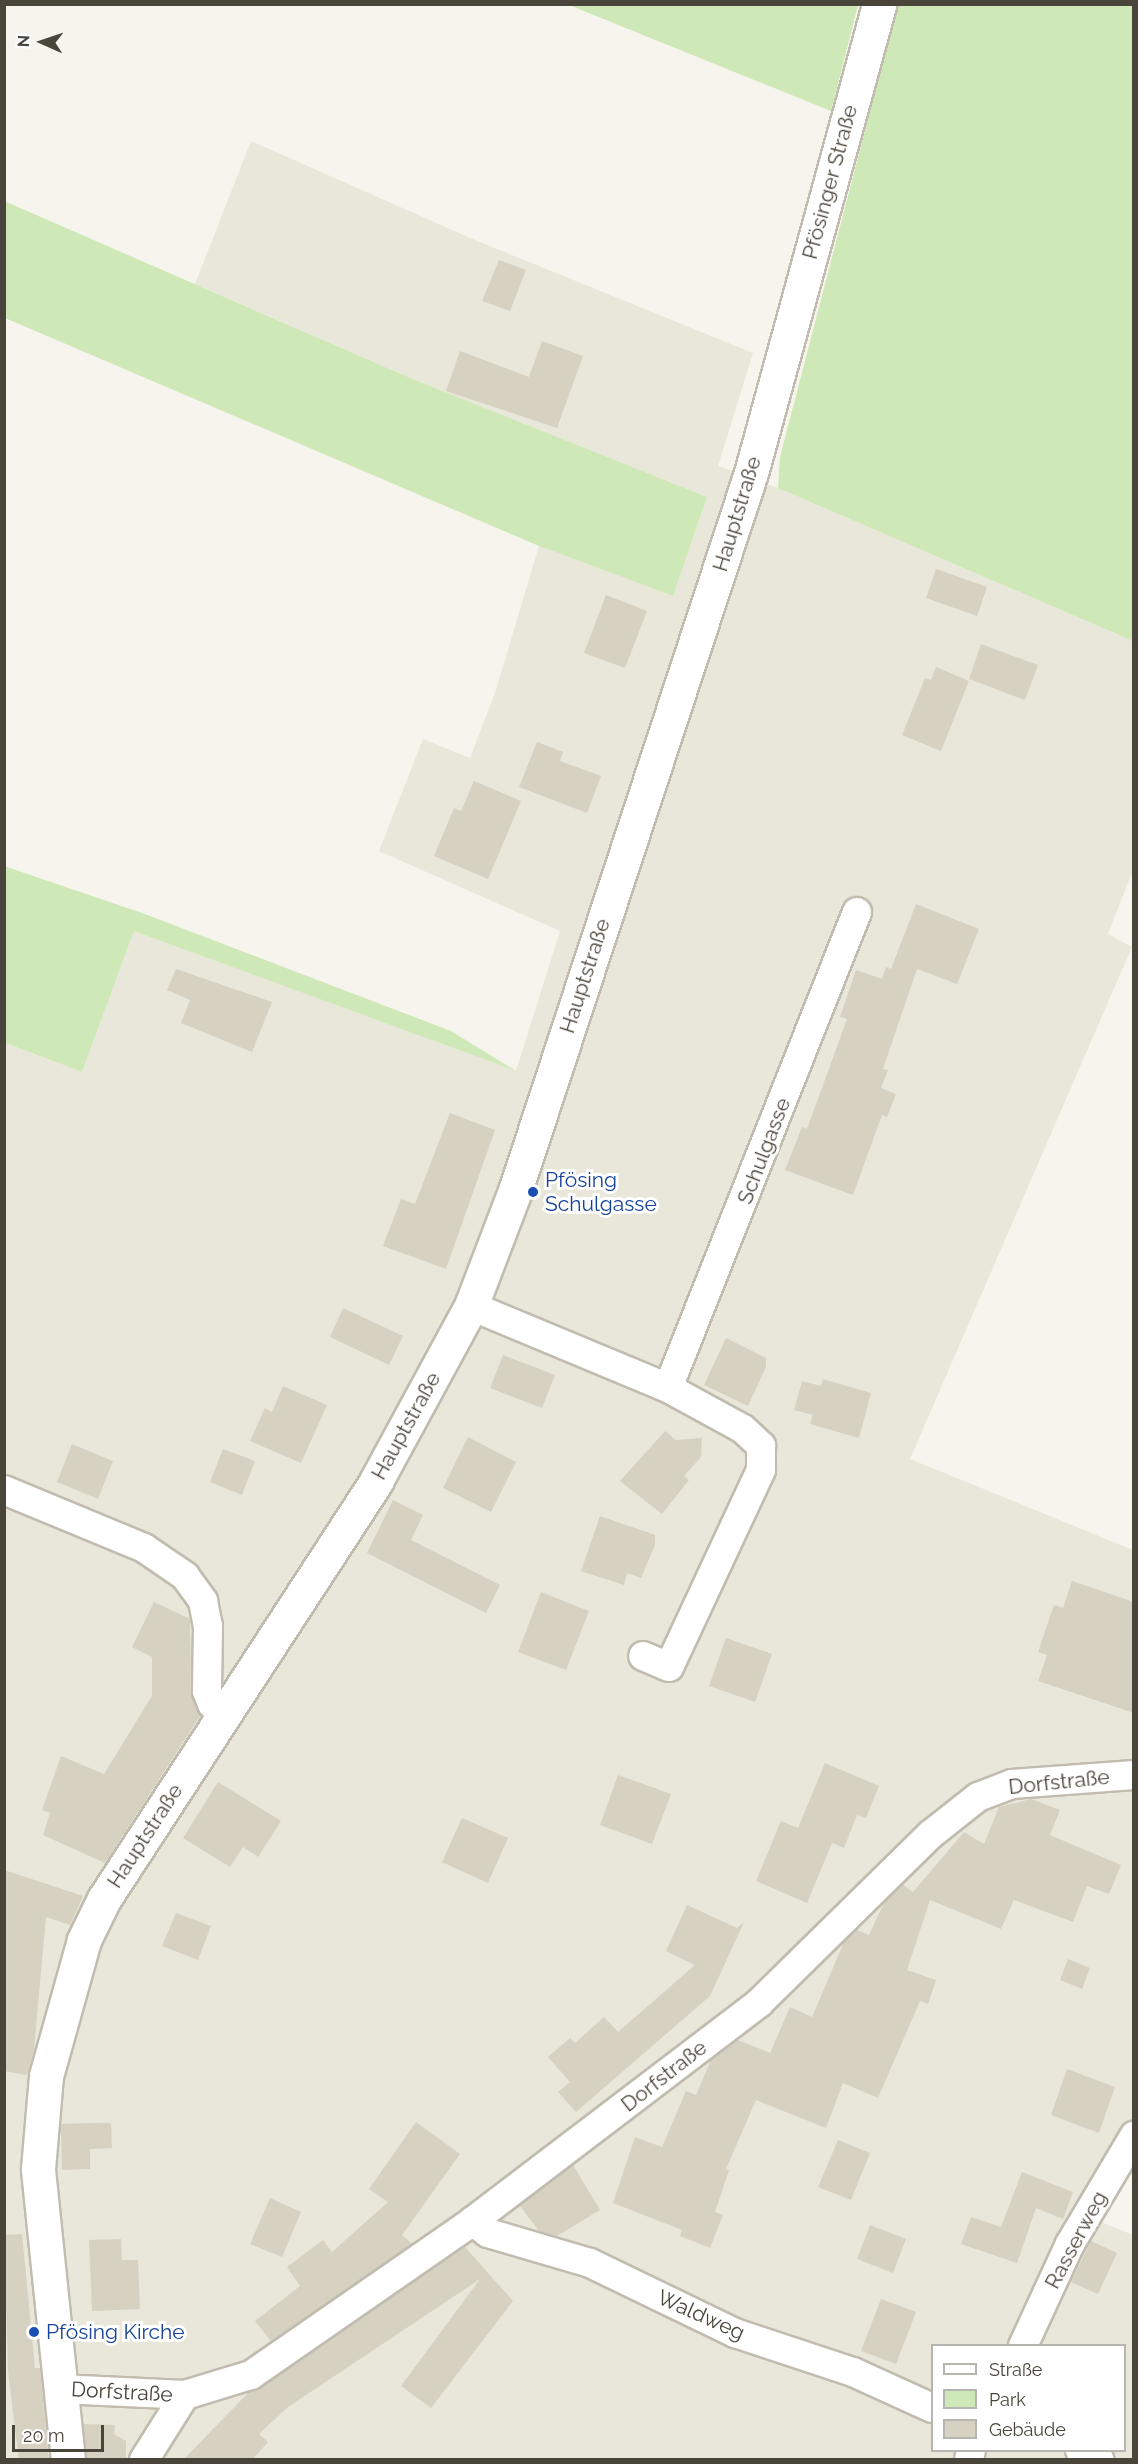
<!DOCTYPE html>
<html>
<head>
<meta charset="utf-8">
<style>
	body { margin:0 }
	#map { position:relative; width:1138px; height:2464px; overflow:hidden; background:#f6f4ec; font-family:Raleway,sans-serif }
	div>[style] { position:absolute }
	.residential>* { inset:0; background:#e9e6da }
	.green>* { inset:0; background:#cee8b7 }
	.building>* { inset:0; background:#d7d1c2 }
	.roads { filter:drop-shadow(2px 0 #c1bcaf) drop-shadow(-2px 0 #c1bcaf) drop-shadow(0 2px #c1bcaf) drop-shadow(0 -2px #c1bcaf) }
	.minor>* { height:28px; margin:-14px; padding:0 14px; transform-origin:14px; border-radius:14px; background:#fff }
	.tertiary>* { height:33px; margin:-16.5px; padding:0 16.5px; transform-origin:16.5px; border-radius:16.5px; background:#fff }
	.dots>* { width:16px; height:16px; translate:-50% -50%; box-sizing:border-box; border:3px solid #fff; border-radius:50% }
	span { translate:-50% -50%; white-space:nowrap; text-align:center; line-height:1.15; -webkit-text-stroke:6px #fff; paint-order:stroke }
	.street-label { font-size:21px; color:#4a453a }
	.transit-label { font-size:21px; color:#164399 }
	.left { translate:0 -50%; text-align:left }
	.frame { position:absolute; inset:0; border:6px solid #4a453a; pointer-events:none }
	.legend { position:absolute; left:931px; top:2344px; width:195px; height:108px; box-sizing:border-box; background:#fff; border:2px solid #b7b5b0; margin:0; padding:8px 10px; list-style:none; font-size:18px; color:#4a453a }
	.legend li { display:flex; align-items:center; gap:12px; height:30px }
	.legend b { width:30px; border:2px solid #b7b5b0 }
	.north { position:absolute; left:12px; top:12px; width:60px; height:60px; -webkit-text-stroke:4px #fff; paint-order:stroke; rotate:273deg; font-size:16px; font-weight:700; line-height:24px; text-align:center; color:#4a453a }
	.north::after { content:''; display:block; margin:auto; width:21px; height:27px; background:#4a453a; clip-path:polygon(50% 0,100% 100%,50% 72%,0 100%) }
	.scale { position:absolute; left:12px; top:2425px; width:92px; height:27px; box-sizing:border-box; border:3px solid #4a453a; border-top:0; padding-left:8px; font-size:18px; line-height:21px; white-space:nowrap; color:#4a453a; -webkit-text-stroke:4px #fff; paint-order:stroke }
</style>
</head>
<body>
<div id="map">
	<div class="residential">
		<div style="clip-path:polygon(evenodd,251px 141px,470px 238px,753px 353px,718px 466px,778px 488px,1133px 641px,1133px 870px,1108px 934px,1132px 947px,910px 1459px,1133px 1550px,1133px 2169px,1101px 2222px,1133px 2235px,1133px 2459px,5px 2459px,4px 1043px,82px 1072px,134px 931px,516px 1071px,560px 931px,379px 851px,423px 739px,470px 758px,495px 693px,539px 546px,673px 596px,707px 497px,415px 380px,195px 284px,251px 141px,932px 2346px,1124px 2346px,1124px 2450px,932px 2450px,932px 2346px)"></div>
	</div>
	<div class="green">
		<div style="clip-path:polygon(898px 4px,1133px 5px,1133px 641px,778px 488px,780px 457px)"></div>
		<div style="clip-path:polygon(569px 5px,858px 5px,831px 111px)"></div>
		<div style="clip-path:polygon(4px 201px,415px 380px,707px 497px,673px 596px,539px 546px,5px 318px)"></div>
		<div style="clip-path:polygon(4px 866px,142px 913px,451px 1031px,516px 1071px,134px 931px,82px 1072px,5px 1043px)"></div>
	</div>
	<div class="building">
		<div style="clip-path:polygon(499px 260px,526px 270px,510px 311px,482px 301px)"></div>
		<div style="clip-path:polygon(542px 341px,583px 356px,557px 428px,446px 391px,460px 351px,529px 377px)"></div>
		<div style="clip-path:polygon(936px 569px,987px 587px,977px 616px,926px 598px)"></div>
		<div style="clip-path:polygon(606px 595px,647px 611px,625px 668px,584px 653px)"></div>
		<div style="clip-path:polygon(981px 644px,1038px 665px,1025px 700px,969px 679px)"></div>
		<div style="clip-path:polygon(936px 667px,969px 681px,941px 751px,902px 735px,925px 678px,931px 680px)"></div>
		<div style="clip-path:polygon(537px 742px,563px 752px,560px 761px,601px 776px,587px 813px,519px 787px)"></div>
		<div style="clip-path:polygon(474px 781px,521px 801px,488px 879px,434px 856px,454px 808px,461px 811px)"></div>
		<div style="clip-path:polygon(916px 904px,979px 929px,957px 984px,917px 969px,883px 1069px,888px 1070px,881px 1088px,896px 1094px,887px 1117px,882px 1115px,853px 1195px,785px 1170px,802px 1127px,807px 1129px,847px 1019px,840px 1017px,856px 970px,882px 979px,886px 967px,891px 969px)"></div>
		<div style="clip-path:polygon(176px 969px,272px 1002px,252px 1052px,181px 1023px,190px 1000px,167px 990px)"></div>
		<div style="clip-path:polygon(450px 1113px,495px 1130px,446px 1269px,383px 1246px,401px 1199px,415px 1204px)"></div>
		<div style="clip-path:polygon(343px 1308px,403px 1336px,389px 1365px,330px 1337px)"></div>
		<div style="clip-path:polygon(726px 1338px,766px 1358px,766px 1367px,748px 1406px,704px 1385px)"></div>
		<div style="clip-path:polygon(503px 1355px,555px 1375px,542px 1408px,490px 1388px)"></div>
		<div style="clip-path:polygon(823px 1379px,871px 1393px,859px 1438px,810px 1424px,813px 1415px,794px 1410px,802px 1381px,821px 1386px)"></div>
		<div style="clip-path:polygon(283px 1386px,327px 1405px,301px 1463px,250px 1441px,265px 1408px,272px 1412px)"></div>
		<div style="clip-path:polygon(665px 1431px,676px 1440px,702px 1438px,701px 1457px,684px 1476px,689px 1480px,662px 1514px,620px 1481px)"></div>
		<div style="clip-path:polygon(468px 1437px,516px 1462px,491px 1512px,443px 1488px)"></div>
		<div style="clip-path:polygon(72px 1444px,113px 1461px,98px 1499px,57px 1482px)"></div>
		<div style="clip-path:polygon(223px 1449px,255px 1461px,242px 1495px,210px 1482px)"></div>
		<div style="clip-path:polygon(393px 1500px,423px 1515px,411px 1540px,500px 1585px,486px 1613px,367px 1553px)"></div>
		<div style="clip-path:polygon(600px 1516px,655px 1535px,655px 1545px,641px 1578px,627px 1573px,624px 1585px,581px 1571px)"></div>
		<div style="clip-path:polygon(1072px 1581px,1134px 1602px,1134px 1713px,1038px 1681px,1047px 1655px,1038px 1652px,1054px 1605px,1063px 1608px)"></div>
		<div style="clip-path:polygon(541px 1592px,589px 1611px,566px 1670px,518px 1652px)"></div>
		<div style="clip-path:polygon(154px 1602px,190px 1619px,191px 1691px,200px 1716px,105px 1863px,43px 1835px,50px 1813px,42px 1810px,61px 1756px,104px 1774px,152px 1696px,152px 1657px,132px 1647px)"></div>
		<div style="clip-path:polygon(726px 1638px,772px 1654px,755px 1702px,709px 1686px)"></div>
		<div style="clip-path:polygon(825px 1763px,879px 1786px,866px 1818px,857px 1815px,844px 1848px,832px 1843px,807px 1903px,756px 1881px,781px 1821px,798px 1828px)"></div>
		<div style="clip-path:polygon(618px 1775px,671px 1794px,652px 1844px,600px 1825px)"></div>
		<div style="clip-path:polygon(218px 1782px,281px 1821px,258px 1857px,243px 1847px,230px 1867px,183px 1838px)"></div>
		<div style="clip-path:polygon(1031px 1799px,1060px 1810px,1050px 1835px,1121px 1865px,1109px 1894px,1087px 1886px,1073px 1922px,1014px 1900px,1001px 1929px,930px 1900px,907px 1970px,936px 1980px,928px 2004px,920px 2001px,878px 2098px,843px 2083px,826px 2128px,756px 2100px,726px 2169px,729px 2170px,715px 2212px,723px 2215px,710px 2248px,680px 2236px,682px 2230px,613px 2203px,635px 2137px,662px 2147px,686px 2091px,696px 2095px,711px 2060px,738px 2040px,770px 2053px,790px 2007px,812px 2017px,844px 1942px,857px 1930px,869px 1935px,884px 1903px,903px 1885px,913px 1892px,964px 1832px,984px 1844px,999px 1807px)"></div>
		<div style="clip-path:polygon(462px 1818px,508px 1838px,488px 1883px,442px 1862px)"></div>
		<div style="clip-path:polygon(4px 1870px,83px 1896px,70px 1925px,46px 1917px,34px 2049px,27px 2075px,4px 2071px)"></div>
		<div style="clip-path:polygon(687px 1905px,737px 1928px,744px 1922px,710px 1996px,576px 2112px,558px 2092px,570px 2082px,548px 2057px,570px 2038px,575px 2043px,604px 2017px,618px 2032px,695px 1965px,666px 1951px)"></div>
		<div style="clip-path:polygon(176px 1913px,211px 1926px,198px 1960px,162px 1946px)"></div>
		<div style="clip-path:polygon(1068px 1959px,1090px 1968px,1082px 1989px,1060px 1980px)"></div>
		<div style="clip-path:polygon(1067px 2069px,1115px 2087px,1099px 2133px,1051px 2115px)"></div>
		<div style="clip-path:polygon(416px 2122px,460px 2154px,402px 2235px,412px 2244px,271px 2341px,255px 2321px,300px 2286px,287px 2267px,323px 2240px,332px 2252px,388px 2202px,369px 2189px)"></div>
		<div style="clip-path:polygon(95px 2123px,111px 2123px,112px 2148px,90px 2149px,90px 2169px,62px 2170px,61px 2124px)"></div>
		<div style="clip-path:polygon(838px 2140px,870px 2153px,851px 2200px,818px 2187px)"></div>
		<div style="clip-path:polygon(573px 2165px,600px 2210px,557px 2236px,539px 2231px,520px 2206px)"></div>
		<div style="clip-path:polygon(1022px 2172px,1073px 2192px,1063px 2219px,1036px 2208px,1017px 2263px,961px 2244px,971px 2217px,1001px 2227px)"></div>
		<div style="clip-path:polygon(270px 2198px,301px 2212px,282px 2257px,250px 2244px)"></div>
		<div style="clip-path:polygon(870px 2225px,906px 2239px,893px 2273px,857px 2259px)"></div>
		<div style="clip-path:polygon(22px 2234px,35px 2368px,40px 2368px,49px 2460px,19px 2460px,8px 2371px,4px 2235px)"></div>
		<div style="clip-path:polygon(121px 2239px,122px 2260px,138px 2260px,140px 2309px,92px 2311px,89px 2240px)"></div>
		<div style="clip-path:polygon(1091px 2241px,1117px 2253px,1098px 2294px,1071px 2282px)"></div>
		<div style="clip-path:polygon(465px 2247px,513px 2301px,431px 2408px,401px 2386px,480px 2279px,288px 2407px,259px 2434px,268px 2442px,252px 2460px,183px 2460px,248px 2393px)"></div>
		<div style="clip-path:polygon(881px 2299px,916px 2312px,896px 2364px,861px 2351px)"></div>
		<div style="clip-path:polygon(83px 2424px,115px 2425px,114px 2434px,126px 2441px,126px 2460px,87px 2460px)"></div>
	</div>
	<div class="roads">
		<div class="minor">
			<div style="left:471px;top:1306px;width:213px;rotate:22.6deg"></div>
			<div style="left:668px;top:1388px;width:85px;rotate:28.7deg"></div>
			<div style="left:743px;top:1429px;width:25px;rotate:43deg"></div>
			<div style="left:761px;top:1446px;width:24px;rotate:90deg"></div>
			<div style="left:761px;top:1470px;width:217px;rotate:115deg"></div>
			<div style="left:669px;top:1667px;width:28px;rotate:-157deg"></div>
			<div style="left:668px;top:1388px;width:512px;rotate:-68.34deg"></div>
			<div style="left:4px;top:1490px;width:152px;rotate:22.5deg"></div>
			<div style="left:144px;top:1548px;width:50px;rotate:34.3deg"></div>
			<div style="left:185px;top:1576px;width:31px;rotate:54deg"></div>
			<div style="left:203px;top:1601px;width:25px;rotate:79deg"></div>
			<div style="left:208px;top:1626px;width:65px;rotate:90.9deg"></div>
			<div style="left:207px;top:1691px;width:14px;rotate:69deg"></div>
			<div style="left:212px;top:1704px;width:16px;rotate:38deg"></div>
			<div style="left:473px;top:2221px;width:19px;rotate:39deg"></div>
			<div style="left:488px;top:2233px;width:106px;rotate:16.4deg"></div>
			<div style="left:590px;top:2263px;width:161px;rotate:25.8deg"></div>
			<div style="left:735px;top:2333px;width:124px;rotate:18.3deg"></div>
			<div style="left:853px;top:2372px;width:87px;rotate:24.5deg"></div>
			<div style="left:1023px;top:2346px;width:112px;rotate:-65.3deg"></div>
			<div style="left:1070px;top:2244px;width:126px;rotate:-59.3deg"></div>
			<div style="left:60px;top:2389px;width:125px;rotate:2.7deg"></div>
			<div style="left:185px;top:2395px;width:69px;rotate:-16.9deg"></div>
			<div style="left:251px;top:2375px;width:270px;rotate:-34.7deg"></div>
			<div style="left:473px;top:2221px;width:360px;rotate:-37.3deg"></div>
			<div style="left:759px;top:2003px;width:240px;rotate:-44.5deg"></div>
			<div style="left:930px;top:1835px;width:61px;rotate:-38.4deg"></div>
			<div style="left:978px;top:1797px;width:36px;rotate:-21deg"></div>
			<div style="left:1012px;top:1784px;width:122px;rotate:-4.2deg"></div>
			<div style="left:1080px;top:2450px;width:22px;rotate:27deg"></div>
			<div style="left:144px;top:2460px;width:77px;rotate:-57.8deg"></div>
			<div style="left:969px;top:2460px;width:10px;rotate:-79deg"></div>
		</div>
		<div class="tertiary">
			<div style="left:68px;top:2460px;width:293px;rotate:-95.9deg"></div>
			<div style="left:38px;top:2169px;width:93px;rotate:-85.1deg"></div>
			<div style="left:46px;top:2076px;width:141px;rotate:-74.4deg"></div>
			<div style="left:84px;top:1940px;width:46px;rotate:-64deg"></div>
			<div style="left:104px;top:1899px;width:499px;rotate:-56.9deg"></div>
			<div style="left:376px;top:1481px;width:199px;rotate:-61.5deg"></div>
			<div style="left:471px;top:1306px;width:126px;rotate:-69.1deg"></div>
			<div style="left:516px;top:1188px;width:753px;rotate:-71.81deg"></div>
			<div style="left:751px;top:473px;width:486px;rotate:-74.7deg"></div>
		</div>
	</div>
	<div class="dots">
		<div style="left:533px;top:1192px;background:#1a4fb4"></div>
		<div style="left:34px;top:2332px;background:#1a4fb4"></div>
	</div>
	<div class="street-label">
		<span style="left:830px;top:182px;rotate:-75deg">Pfösinger Straße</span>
		<span style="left:737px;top:514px;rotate:-73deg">Hauptstraße</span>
		<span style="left:585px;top:976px;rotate:-72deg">Hauptstraße</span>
		<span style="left:764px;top:1151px;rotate:-69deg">Schulgasse</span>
		<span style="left:406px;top:1426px;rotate:-61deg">Hauptstraße</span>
		<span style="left:1059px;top:1782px;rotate:-6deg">Dorfstraße</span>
		<span style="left:145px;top:1836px;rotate:-57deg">Hauptstraße</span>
		<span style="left:664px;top:2076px;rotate:-38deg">Dorfstraße</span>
		<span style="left:1076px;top:2240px;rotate:-62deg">Rasserweg</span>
		<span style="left:701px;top:2315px;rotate:24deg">Waldweg</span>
		<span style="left:122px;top:2392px;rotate:3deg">Dorfstraße</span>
	</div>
	<div class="transit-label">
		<span class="left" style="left:545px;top:1192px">Pfösing<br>Schulgasse</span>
		<span class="left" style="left:46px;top:2332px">Pfösing Kirche</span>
	</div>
	<div class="frame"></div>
	<ul class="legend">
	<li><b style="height:8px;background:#fff"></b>Straße</li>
	<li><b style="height:16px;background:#cee8b7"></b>Park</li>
	<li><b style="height:16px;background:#d7d1c2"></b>Gebäude</li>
	</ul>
	<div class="north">N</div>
	<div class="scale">20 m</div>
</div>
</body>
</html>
